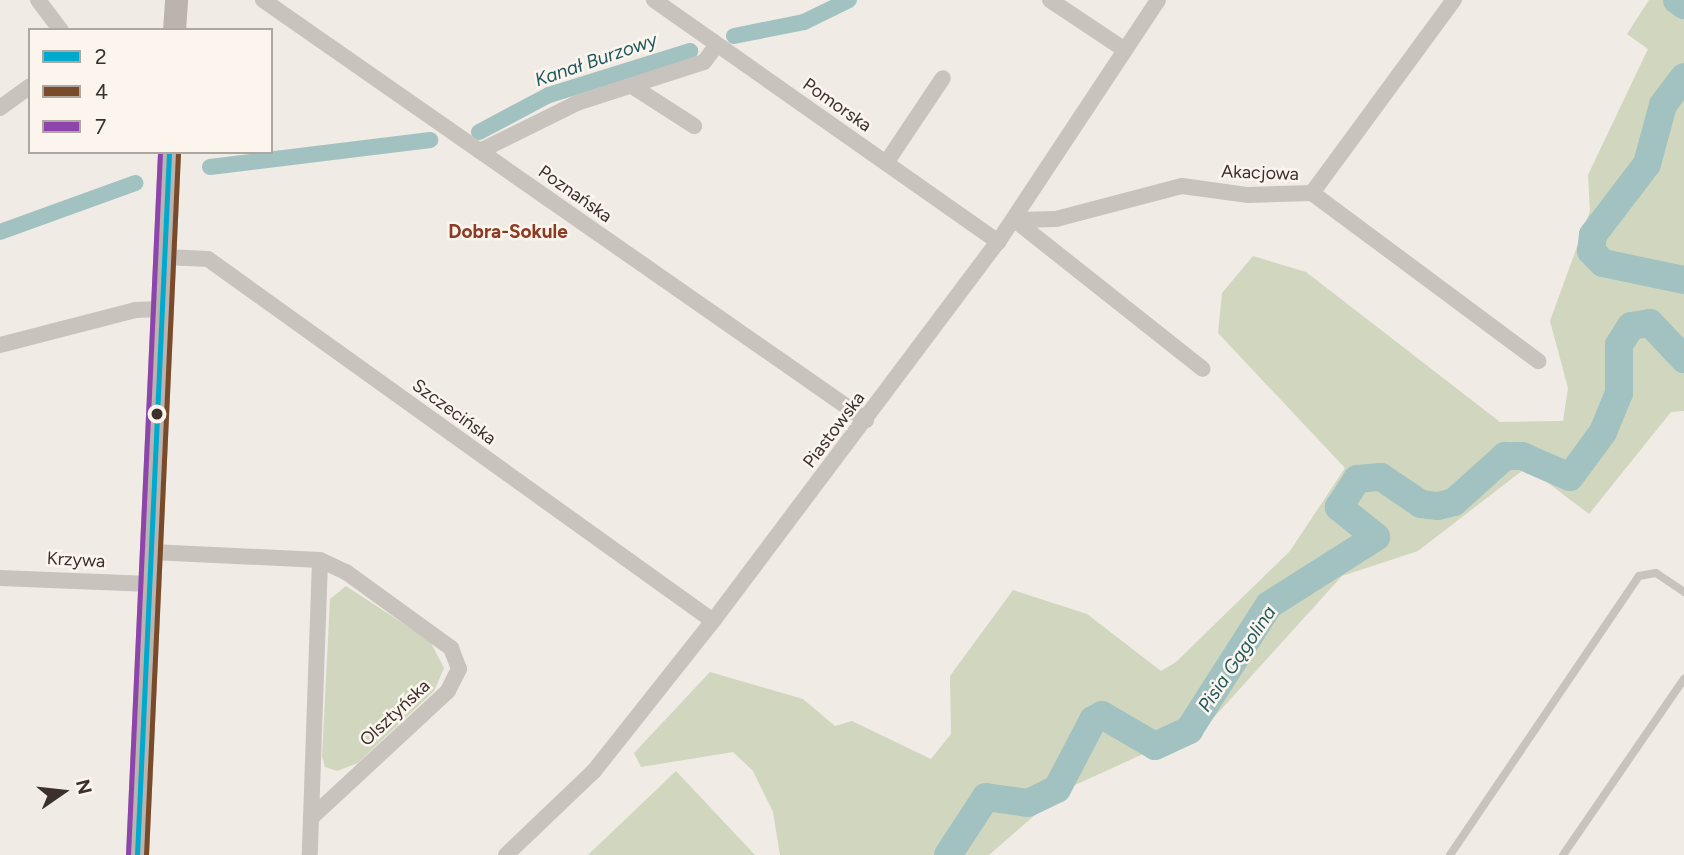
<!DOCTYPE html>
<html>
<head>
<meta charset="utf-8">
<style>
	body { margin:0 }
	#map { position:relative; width:1684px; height:855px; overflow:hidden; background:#f0ebe5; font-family:Figtree,sans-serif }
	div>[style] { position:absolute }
	.green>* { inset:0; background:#d1d6bf }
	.water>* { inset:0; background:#a1c2c1 }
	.canal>* { height:16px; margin:-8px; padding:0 8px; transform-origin:8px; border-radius:8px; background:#a1c2c1 }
	.river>* { height:28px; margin:-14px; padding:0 14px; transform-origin:14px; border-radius:14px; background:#a1c2c1 }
	.lane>* { height:8px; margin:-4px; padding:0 4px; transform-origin:4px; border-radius:4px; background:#c9c3be }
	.street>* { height:16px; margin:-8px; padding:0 8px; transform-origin:8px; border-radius:8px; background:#c9c3be }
	.secondary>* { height:23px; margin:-11.5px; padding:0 11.5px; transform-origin:11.5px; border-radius:11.5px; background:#bab3ae }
	.bus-1>* { height:5px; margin:-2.5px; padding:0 2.5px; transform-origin:2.5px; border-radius:2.5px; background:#00a9ce }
	.bus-2>* { height:5px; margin:-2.5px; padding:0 2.5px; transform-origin:2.5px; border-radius:2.5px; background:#7a4b2a }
	.bus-3>* { height:5px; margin:-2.5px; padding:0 2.5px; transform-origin:2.5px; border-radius:2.5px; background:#8e44ad }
	.dots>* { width:19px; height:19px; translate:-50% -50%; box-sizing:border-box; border:4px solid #fbf5ee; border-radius:50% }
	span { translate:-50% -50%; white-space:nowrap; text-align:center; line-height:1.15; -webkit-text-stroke:5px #fbf5ee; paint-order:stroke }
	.street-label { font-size:18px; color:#3b302b }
	.water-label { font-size:19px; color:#1f5a5e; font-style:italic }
	.neighbourhood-label { font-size:19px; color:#8c3b22; font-weight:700 }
	.legend { position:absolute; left:28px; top:28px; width:245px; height:126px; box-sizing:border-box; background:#fbf5ee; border:2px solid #aea6a0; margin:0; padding:9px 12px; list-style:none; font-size:21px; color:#3b302b }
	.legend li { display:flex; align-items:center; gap:14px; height:35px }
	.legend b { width:35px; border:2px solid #aea6a0 }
	.north { position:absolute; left:28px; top:757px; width:70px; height:70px; -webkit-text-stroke:5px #fbf5ee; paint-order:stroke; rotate:76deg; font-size:19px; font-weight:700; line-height:28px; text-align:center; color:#3b302b }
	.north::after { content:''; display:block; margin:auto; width:24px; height:32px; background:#3b302b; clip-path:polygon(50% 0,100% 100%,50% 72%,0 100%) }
</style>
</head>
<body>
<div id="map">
	<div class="green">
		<div style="clip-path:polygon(1649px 0,1684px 0,1684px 411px,1671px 412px,1589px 514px,1527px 467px,1418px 551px,1342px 576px,1207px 725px,1064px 790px,989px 855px,780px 855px,773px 812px,753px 771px,733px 752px,641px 767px,634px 753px,710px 672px,803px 699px,835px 726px,852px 721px,931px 759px,951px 734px,950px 676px,1013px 590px,1087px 614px,1161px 671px,1176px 662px,1290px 551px,1345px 468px,1218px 333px,1222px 293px,1253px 256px,1306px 272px,1500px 422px,1563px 421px,1568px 388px,1550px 321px,1590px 211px,1588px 175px,1648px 49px,1627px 34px)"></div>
		<div style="clip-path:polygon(346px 586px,430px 641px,444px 668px,434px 691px,358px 763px,337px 771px,325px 767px,322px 756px,330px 599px)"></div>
		<div style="clip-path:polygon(676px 771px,755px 855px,588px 855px)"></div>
	</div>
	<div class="water">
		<div style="clip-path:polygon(994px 796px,953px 855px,943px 855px,979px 797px)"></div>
	</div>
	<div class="canal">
		<div style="left:734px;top:36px;width:71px;rotate:-11.3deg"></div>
		<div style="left:804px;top:22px;width:50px;rotate:-26.1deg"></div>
		<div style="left:479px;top:132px;width:79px;rotate:-27.9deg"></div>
		<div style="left:549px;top:95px;width:148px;rotate:-17.3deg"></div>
		<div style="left:210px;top:167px;width:222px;rotate:-7deg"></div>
		<div style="left:0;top:232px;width:144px;rotate:-19.9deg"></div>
	</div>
	<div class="river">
		<div style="left:1677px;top:0;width:9px;rotate:36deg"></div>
		<div style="left:1684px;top:77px;width:35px;rotate:127deg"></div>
		<div style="left:1663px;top:105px;width:61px;rotate:105.2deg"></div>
		<div style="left:1647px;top:164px;width:89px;rotate:127.3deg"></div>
		<div style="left:1593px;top:235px;width:16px;rotate:97deg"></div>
		<div style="left:1591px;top:251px;width:17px;rotate:45deg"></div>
		<div style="left:1603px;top:263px;width:83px;rotate:11.9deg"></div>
		<div style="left:948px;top:855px;width:69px;rotate:-56.8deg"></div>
		<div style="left:986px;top:797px;width:42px;rotate:8.1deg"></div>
		<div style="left:1028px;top:803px;width:32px;rotate:-26deg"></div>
		<div style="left:1057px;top:789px;width:78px;rotate:-62.4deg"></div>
		<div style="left:1093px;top:720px;width:10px;rotate:-29deg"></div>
		<div style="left:1102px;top:715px;width:61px;rotate:30.3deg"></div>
		<div style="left:1155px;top:746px;width:38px;rotate:-25deg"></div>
		<div style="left:1189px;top:730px;width:148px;rotate:-57.4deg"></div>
		<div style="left:1269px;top:605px;width:127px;rotate:-32.4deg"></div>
		<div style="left:1376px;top:537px;width:48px;rotate:-141deg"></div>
		<div style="left:1339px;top:507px;width:33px;rotate:-57deg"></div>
		<div style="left:1357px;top:479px;width:24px;rotate:-5deg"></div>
		<div style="left:1381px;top:477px;width:48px;rotate:34deg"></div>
		<div style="left:1421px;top:504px;width:17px;rotate:7deg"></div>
		<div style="left:1438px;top:506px;width:16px;rotate:-14deg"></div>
		<div style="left:1454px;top:502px;width:69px;rotate:-42deg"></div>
		<div style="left:1505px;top:456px;width:17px"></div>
		<div style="left:1522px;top:456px;width:52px;rotate:23.6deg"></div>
		<div style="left:1570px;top:477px;width:56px;rotate:-53.7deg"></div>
		<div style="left:1603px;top:432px;width:42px;rotate:-67.7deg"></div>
		<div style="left:1619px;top:393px;width:48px;rotate:-90deg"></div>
		<div style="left:1619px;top:345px;width:22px;rotate:-58deg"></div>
		<div style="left:1631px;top:326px;width:19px;rotate:-9deg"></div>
		<div style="left:1650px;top:323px;width:50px;rotate:46.6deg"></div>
	</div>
	<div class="lane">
		<div style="left:1450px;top:855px;width:337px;rotate:-55.9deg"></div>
		<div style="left:1639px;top:576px;width:17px;rotate:-10deg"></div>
		<div style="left:1656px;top:573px;width:34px;rotate:34deg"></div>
		<div style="left:1563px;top:855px;width:214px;rotate:-55.5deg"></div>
	</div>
	<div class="street">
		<div style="left:38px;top:0;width:38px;rotate:53deg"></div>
		<div style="left:263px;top:0;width:735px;rotate:34.86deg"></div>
		<div style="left:654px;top:0;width:421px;rotate:35.1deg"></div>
		<div style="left:1050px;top:0;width:90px;rotate:33.7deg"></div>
		<div style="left:632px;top:86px;width:74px;rotate:32.8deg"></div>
		<div style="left:0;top:108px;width:37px;rotate:-36deg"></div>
		<div style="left:480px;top:151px;width:108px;rotate:-26.3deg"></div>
		<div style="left:577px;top:103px;width:133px;rotate:-17.9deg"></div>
		<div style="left:704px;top:62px;width:21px;rotate:-53deg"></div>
		<div style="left:886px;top:163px;width:102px;rotate:-56.2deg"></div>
		<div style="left:1312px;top:193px;width:282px;rotate:36.6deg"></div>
		<div style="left:1014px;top:220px;width:42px;rotate:-1.4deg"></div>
		<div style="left:1056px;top:219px;width:130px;rotate:-14.7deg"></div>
		<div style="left:1182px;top:186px;width:67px;rotate:7.8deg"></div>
		<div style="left:1248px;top:195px;width:64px;rotate:-1.8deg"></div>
		<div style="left:1312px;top:193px;width:240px;rotate:-53.7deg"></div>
		<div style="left:1016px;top:221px;width:238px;rotate:38.4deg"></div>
		<div style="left:165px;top:257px;width:43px;rotate:2.7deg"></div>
		<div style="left:208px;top:259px;width:621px;rotate:35.63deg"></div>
		<div style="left:0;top:345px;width:139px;rotate:-14.5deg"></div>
		<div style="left:135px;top:310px;width:27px;rotate:-2deg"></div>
		<div style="left:152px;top:552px;width:168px;rotate:2.7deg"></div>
		<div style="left:320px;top:560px;width:29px;rotate:25deg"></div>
		<div style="left:346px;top:572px;width:130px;rotate:35.9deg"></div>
		<div style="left:451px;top:648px;width:22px;rotate:69deg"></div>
		<div style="left:459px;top:669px;width:25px;rotate:117deg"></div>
		<div style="left:448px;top:691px;width:187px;rotate:137.2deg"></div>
		<div style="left:311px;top:818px;width:37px;rotate:92deg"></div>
		<div style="left:0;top:578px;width:150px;rotate:2.3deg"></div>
		<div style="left:311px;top:818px;width:258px;rotate:-88deg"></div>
		<div style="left:506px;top:855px;width:122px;rotate:-43.7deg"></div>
		<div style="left:594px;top:771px;width:191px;rotate:-51.6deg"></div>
		<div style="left:713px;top:621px;width:474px;rotate:-53.1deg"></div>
		<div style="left:998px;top:242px;width:290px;rotate:-56.5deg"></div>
	</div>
	<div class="secondary">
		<div style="left:174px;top:30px;width:30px;rotate:-86deg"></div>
		<div style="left:137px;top:855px;width:704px;rotate:-87.39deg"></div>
	</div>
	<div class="bus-1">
		<div style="left:137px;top:855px;width:704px;rotate:-87.39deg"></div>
	</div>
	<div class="bus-2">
		<div style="left:146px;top:855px;width:704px;rotate:-87.39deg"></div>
	</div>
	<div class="bus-3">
		<div style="left:128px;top:855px;width:704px;rotate:-87.39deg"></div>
	</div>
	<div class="dots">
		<div style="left:157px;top:414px;background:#3b302b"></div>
	</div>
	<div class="street-label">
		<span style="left:837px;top:105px;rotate:35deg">Pomorska</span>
		<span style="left:1260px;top:173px;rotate:2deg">Akacjowa</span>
		<span style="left:575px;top:194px;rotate:35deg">Poznańska</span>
		<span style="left:454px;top:412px;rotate:36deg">Szczecińska</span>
		<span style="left:834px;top:430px;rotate:-53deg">Piastowska</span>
		<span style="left:76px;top:560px;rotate:3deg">Krzywa</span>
		<span style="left:395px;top:713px;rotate:-43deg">Olsztyńska</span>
	</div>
	<div class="water-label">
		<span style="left:596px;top:60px;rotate:-19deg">Kanał Burzowy</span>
		<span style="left:1237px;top:659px;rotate:-56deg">Pisia Gągolina</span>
	</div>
	<div class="neighbourhood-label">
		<span style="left:508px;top:232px">Dobra-Sokule</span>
	</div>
	<ul class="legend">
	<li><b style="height:9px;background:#00a9ce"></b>2</li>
	<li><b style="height:9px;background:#7a4b2a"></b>4</li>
	<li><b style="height:9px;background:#8e44ad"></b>7</li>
	</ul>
	<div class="north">N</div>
</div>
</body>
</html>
